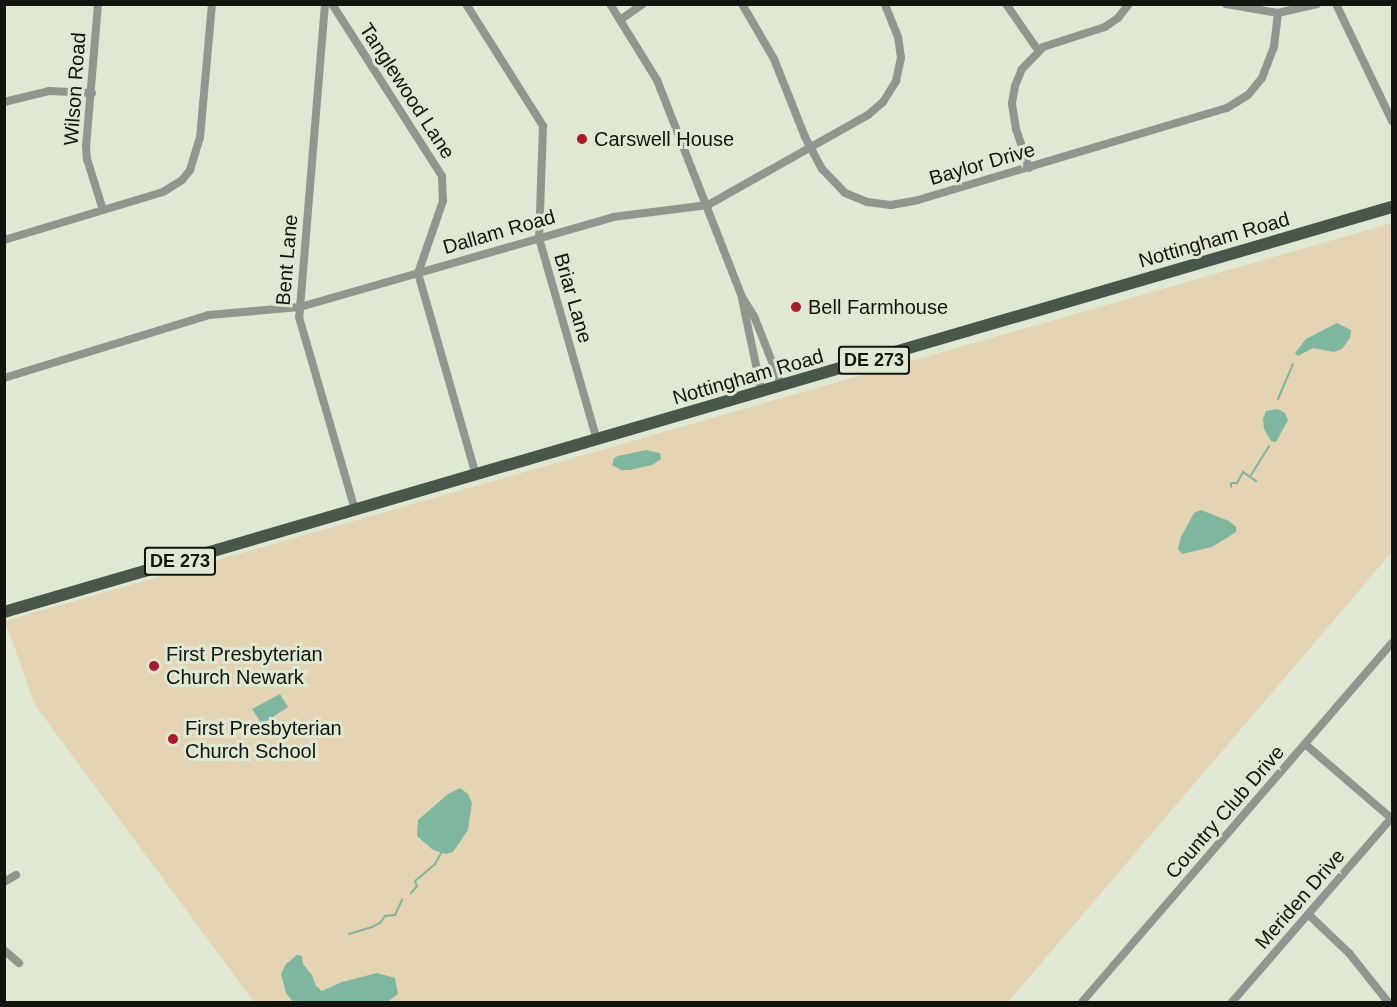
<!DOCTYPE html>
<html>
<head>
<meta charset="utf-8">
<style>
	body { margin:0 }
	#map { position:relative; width:1397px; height:1007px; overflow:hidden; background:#dee8d2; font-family:Arial,sans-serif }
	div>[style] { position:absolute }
	.green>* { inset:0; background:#e4d4b3 }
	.water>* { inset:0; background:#7eb7a0 }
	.stream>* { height:2px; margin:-1px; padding:0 1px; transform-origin:1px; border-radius:1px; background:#7eb7a0 }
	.street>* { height:8px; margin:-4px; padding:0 4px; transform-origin:4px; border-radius:4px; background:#8f978f }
	.primary>* { height:12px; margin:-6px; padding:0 6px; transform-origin:6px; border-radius:6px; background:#49574a }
	.dots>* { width:16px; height:16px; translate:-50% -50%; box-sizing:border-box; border:3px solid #dee8d2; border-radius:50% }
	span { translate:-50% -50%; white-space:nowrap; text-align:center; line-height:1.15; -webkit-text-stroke:6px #dee8d2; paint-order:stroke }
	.shield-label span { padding:2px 4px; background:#dee8d2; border:2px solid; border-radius:4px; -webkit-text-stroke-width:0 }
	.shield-label { font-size:18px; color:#11150d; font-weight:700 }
	.street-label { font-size:20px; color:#11150d }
	.poi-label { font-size:20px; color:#11150d }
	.left { translate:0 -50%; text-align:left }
	.frame { position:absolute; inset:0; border:6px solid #11150d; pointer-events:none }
</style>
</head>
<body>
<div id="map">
	<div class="green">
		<div style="clip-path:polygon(1392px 223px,1392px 552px,1008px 1002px,254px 1002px,35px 705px,5px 621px)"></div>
	</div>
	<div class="water">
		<div style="clip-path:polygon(1337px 323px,1351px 330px,1350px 338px,1342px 349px,1334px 352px,1313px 348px,1298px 356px,1295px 353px,1306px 339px)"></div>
		<div style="clip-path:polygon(1278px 409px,1285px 413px,1288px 420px,1276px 442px,1271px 441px,1264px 429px,1263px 419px,1266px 411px)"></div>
		<div style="clip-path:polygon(646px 450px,660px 453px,661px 459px,652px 465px,630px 470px,621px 470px,612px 465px,614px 458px,618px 456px)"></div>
		<div style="clip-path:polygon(1201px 510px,1229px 521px,1236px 527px,1236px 532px,1212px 547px,1182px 554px,1178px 549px,1181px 537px,1194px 513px)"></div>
		<div style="clip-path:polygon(280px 694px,288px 707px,262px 724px,252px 709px)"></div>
		<div style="clip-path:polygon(460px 788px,468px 794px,472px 803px,468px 830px,453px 852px,446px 854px,433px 850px,417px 836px,418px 820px,448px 794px)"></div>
		<div style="clip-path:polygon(297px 955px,302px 956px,303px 964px,312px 975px,316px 986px,322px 991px,342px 982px,377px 973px,395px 978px,398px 994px,387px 1002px,293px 1002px,286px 993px,281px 974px,286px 964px)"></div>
	</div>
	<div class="stream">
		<div style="left:1278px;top:399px;width:38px;rotate:-67deg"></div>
		<div style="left:1251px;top:475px;width:34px;rotate:-58deg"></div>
		<div style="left:1231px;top:487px;width:4px;rotate:-90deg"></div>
		<div style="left:1231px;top:483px;width:6px"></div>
		<div style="left:1237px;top:483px;width:13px;rotate:-61deg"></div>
		<div style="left:1243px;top:472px;width:16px;rotate:35deg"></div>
		<div style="left:411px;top:893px;width:9px;rotate:-49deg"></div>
		<div style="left:417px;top:886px;width:5px;rotate:-112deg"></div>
		<div style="left:415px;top:881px;width:26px;rotate:-40deg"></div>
		<div style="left:435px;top:864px;width:13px;rotate:-61deg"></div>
		<div style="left:349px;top:934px;width:24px;rotate:-17deg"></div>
		<div style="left:372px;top:927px;width:9px;rotate:-27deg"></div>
		<div style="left:380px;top:923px;width:9px;rotate:-54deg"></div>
		<div style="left:385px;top:916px;width:10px;rotate:-6deg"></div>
		<div style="left:395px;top:915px;width:17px;rotate:-65deg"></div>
	</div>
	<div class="street">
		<div style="left:98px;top:4px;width:143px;rotate:94.8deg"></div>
		<div style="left:86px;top:146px;width:13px;rotate:86deg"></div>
		<div style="left:87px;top:159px;width:53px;rotate:72.6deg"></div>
		<div style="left:325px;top:4px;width:314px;rotate:94.7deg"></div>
		<div style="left:299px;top:317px;width:201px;rotate:73.8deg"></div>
		<div style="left:332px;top:4px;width:204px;rotate:57.4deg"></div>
		<div style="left:442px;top:176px;width:25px;rotate:88deg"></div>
		<div style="left:443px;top:201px;width:76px;rotate:109.1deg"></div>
		<div style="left:418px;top:273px;width:210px;rotate:74deg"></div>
		<div style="left:466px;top:4px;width:144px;rotate:57.7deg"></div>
		<div style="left:543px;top:126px;width:112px;rotate:92deg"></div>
		<div style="left:539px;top:238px;width:210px;rotate:74deg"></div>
		<div style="left:610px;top:4px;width:89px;rotate:58.3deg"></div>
		<div style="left:657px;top:80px;width:233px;rotate:68.6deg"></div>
		<div style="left:742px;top:297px;width:22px;rotate:58deg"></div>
		<div style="left:754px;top:316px;width:76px;rotate:68.5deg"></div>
		<div style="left:742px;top:4px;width:64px;rotate:59.8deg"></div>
		<div style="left:774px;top:59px;width:84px;rotate:68.3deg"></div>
		<div style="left:805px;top:137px;width:36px;rotate:62deg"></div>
		<div style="left:822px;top:169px;width:33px;rotate:46deg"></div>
		<div style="left:845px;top:193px;width:24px;rotate:22deg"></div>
		<div style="left:867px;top:202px;width:24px;rotate:7deg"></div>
		<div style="left:891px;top:205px;width:27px;rotate:-10deg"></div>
		<div style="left:918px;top:200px;width:322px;rotate:-16.6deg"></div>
		<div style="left:1227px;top:108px;width:25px;rotate:-32deg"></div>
		<div style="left:1248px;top:95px;width:22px;rotate:-51deg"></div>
		<div style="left:1262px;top:78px;width:34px;rotate:-69deg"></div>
		<div style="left:1274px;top:46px;width:33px;rotate:-83deg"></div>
		<div style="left:1006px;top:4px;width:56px;rotate:55.2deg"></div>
		<div style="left:1226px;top:4px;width:53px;rotate:9.8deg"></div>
		<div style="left:1278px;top:13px;width:40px;rotate:-13deg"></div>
		<div style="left:1336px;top:4px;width:130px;rotate:64.4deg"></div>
		<div style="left:620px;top:20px;width:28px;rotate:-35deg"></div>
		<div style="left:4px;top:102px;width:46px;rotate:-13.7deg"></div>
		<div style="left:49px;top:91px;width:43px;rotate:2.7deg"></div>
		<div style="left:1029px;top:168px;width:41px;rotate:-108.4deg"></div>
		<div style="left:1016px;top:129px;width:26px;rotate:-99deg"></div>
		<div style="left:1012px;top:103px;width:17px;rotate:-80deg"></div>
		<div style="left:1015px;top:86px;width:18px;rotate:-68deg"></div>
		<div style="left:1022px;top:69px;width:30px;rotate:-46deg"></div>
		<div style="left:1043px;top:47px;width:65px;rotate:-17.9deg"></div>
		<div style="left:1105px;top:27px;width:16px;rotate:-35deg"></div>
		<div style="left:1118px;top:18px;width:18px;rotate:-52deg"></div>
		<div style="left:4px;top:240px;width:166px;rotate:-16.8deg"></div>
		<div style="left:163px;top:192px;width:22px;rotate:-32deg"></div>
		<div style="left:182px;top:180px;width:13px;rotate:-51deg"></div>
		<div style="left:190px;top:170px;width:34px;rotate:-73deg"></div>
		<div style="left:200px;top:138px;width:135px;rotate:-84.9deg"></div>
		<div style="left:742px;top:299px;width:96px;rotate:78deg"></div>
		<div style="left:4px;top:378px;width:214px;rotate:-17.1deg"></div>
		<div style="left:209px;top:315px;width:91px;rotate:-5deg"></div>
		<div style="left:300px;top:307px;width:326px;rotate:-16deg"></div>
		<div style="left:613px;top:217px;width:96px;rotate:-7.2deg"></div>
		<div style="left:708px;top:205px;width:184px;rotate:-29.4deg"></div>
		<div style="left:868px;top:115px;width:20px;rotate:-41deg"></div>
		<div style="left:883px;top:102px;width:25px;rotate:-58deg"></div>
		<div style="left:896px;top:81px;width:24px;rotate:-78deg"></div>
		<div style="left:901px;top:58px;width:21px;rotate:-98deg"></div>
		<div style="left:898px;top:37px;width:35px;rotate:-112deg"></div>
		<div style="left:1305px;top:744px;width:113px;rotate:40.7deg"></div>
		<div style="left:4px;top:882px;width:14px;rotate:-30deg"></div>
		<div style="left:1308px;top:914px;width:57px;rotate:43.6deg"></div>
		<div style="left:1349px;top:953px;width:63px;rotate:51.5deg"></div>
		<div style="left:4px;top:950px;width:20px;rotate:41deg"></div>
		<div style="left:1082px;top:1002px;width:474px;rotate:-49.2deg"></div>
		<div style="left:1232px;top:1002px;width:245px;rotate:-49.1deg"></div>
	</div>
	<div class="primary">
		<div style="left:4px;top:612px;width:1446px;rotate:-16.27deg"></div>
	</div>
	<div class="dots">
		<div style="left:582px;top:139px;background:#ad182a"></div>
		<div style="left:796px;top:307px;background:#ad182a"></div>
		<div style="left:154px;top:666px;background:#ad182a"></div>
		<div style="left:173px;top:739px;background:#ad182a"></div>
	</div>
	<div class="shield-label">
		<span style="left:874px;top:360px">DE 273</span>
		<span style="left:180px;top:561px">DE 273</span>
	</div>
	<div class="street-label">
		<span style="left:75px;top:89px;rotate:-86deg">Wilson Road</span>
		<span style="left:407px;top:91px;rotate:57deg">Tanglewood Lane</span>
		<span style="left:982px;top:164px;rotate:-16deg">Baylor Drive</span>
		<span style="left:499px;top:232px;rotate:-16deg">Dallam Road</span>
		<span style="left:1214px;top:240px;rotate:-16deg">Nottingham Road</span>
		<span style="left:287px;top:260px;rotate:-85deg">Bent Lane</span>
		<span style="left:573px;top:298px;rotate:74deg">Briar Lane</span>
		<span style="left:748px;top:377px;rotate:-16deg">Nottingham Road</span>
		<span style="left:1225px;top:812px;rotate:-49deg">Country Club Drive</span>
		<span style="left:1300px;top:899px;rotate:-49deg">Meriden Drive</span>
	</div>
	<div class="poi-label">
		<span class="left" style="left:594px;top:139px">Carswell House</span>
		<span class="left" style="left:808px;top:307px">Bell Farmhouse</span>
		<span class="left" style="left:166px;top:666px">First Presbyterian<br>Church Newark</span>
		<span class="left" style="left:185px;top:740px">First Presbyterian<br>Church School</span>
	</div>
	<div class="frame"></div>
</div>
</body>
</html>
